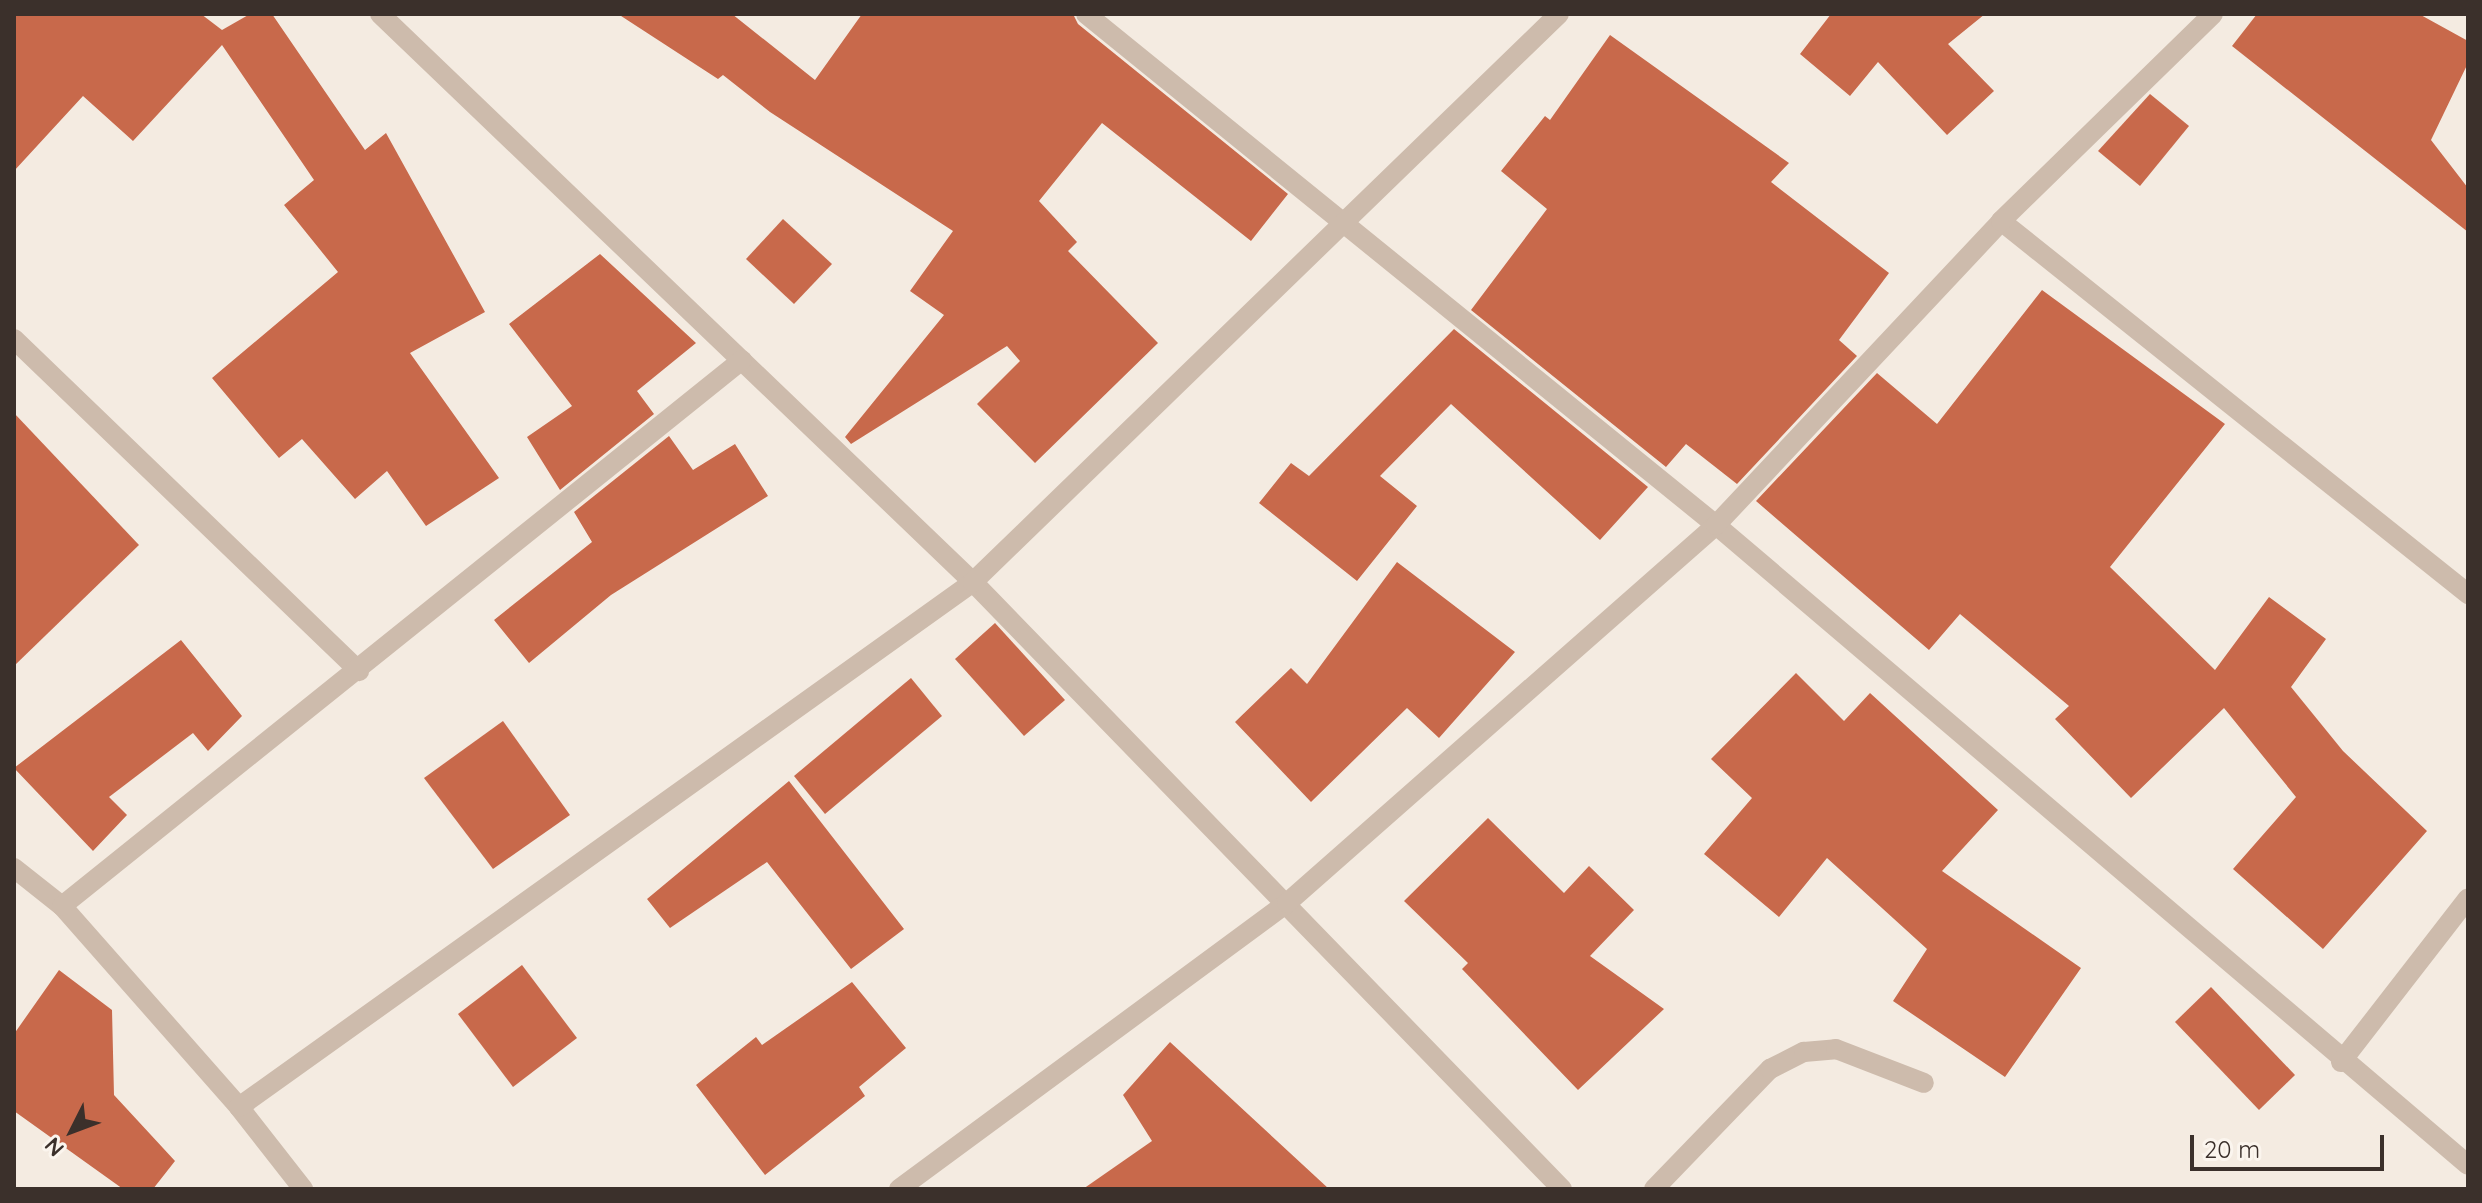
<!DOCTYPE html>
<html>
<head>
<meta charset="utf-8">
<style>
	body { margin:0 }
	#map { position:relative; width:2482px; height:1203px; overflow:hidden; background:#f4ebe1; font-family:Quicksand,sans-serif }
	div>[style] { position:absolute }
	.building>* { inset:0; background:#c8694b }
	.minor>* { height:20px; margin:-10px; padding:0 10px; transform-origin:10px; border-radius:10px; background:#cdbbac }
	span { translate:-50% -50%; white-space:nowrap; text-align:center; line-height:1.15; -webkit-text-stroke:6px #fbf5ee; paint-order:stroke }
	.frame { position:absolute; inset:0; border:16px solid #3b302b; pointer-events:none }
	.north { position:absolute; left:32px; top:1091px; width:80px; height:80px; -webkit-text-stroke:6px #fbf5ee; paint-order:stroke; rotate:228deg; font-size:22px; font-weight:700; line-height:32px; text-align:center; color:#3b302b }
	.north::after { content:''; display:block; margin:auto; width:28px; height:36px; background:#3b302b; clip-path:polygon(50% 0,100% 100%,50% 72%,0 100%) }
	.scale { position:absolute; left:2190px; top:1135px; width:194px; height:36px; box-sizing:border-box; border:4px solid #3b302b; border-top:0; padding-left:10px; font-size:24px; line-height:28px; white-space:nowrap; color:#3b302b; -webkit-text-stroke:6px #fbf5ee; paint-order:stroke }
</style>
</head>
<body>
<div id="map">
	<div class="building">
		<div style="clip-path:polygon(14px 14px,201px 14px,222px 30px,250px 14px,272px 14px,365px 150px,386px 133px,485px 312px,410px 353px,499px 478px,426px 526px,387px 471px,355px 499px,302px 439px,279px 458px,212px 378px,338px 272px,284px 205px,314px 180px,222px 45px,133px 141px,83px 96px,14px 171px)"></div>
		<div style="clip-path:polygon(618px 14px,732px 14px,815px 80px,862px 14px,1073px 14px,1078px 24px,1288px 194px,1251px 241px,1102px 123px,1039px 201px,1077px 242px,1068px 251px,1158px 343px,1035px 463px,977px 404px,1020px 361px,1007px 346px,851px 444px,845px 437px,944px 315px,910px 291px,953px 231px,770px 112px,723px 75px,718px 79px)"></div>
		<div style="clip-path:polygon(1831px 14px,1985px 14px,1948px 44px,1994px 91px,1947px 135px,1878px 62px,1850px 96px,1800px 54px)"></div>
		<div style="clip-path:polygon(2257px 14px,2419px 14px,2468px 41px,2468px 63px,2431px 140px,2468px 188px,2468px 232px,2232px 46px)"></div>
		<div style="clip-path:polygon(1610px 35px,1789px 163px,1771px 182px,1889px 273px,1839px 340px,1857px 356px,1737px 484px,1686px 444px,1666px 467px,1471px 310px,1547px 209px,1501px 171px,1545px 116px,1550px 120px)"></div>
		<div style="clip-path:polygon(2150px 94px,2189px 126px,2140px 186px,2098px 151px)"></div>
		<div style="clip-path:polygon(783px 219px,832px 264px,794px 304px,746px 259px)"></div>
		<div style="clip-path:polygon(600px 254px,696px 343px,637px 391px,654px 414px,560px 490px,527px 437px,572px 406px,509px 324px)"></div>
		<div style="clip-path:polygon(2042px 290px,2225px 424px,2110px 567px,2215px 670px,2269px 597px,2326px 639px,2291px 687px,2343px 751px,2427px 831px,2323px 949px,2233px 869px,2296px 797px,2224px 708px,2131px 798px,2055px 719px,2069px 706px,1960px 614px,1929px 650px,1756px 501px,1877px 373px,1937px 424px)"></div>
		<div style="clip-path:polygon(1454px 329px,1648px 487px,1600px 540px,1451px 404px,1380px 476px,1417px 506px,1357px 581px,1259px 503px,1291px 463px,1309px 476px)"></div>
		<div style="clip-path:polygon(14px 413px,139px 545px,14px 666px)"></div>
		<div style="clip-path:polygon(669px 436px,693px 470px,735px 444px,768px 496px,611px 595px,529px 663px,494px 620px,592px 542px,574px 512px)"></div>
		<div style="clip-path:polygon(1397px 562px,1515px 652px,1439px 738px,1407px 708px,1311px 802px,1235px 722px,1291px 668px,1307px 684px)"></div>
		<div style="clip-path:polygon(995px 623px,1065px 700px,1024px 736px,955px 659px)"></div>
		<div style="clip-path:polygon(181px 640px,242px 716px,208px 751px,193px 733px,109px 797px,127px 815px,93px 851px,14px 768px)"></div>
		<div style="clip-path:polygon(1796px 673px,1844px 721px,1870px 693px,1998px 810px,1942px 871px,2081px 968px,2005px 1077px,1893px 1001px,1927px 949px,1827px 858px,1779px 917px,1704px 854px,1752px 798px,1711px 759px)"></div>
		<div style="clip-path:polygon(911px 678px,942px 716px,825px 814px,794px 776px)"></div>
		<div style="clip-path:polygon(503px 721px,570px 815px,493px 869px,424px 778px)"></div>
		<div style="clip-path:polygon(789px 781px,904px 929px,851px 969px,767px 862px,670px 928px,647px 899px)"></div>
		<div style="clip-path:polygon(1488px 818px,1564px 893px,1589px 866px,1634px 910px,1590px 956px,1664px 1009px,1578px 1090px,1462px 969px,1468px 963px,1404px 901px)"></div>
		<div style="clip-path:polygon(522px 965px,577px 1038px,513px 1087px,458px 1014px)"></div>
		<div style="clip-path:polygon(59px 970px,112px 1010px,114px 1095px,175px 1161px,153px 1189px,123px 1189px,14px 1111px,14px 1034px)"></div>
		<div style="clip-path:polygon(852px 982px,906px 1048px,859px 1087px,865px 1096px,765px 1175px,696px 1085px,756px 1037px,762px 1045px)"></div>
		<div style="clip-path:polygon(2211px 987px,2295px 1075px,2259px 1110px,2175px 1022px)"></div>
		<div style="clip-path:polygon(1170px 1042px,1329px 1189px,1083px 1189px,1152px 1141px,1123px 1095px)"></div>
	</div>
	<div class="minor">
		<div style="left:380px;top:14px;width:821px;rotate:43.77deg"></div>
		<div style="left:973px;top:582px;width:846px;rotate:45.86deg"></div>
		<div style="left:1086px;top:14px;width:811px;rotate:39.05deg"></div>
		<div style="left:1716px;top:525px;width:987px;rotate:40.4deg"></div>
		<div style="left:2001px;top:221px;width:598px;rotate:38.61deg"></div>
		<div style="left:14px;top:339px;width:479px;rotate:43.9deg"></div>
		<div style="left:14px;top:868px;width:61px;rotate:38.4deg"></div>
		<div style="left:62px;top:906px;width:268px;rotate:48.6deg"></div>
		<div style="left:239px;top:1107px;width:104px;rotate:52deg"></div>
		<div style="left:62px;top:906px;width:872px;rotate:-38.76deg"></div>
		<div style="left:2341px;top:1062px;width:207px;rotate:-52.2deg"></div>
		<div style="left:239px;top:1107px;width:902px;rotate:-35.57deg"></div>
		<div style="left:973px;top:582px;width:816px;rotate:-44.11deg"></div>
		<div style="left:899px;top:1189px;width:482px;rotate:-36.4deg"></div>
		<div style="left:1287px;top:903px;width:572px;rotate:-41.38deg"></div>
		<div style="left:1716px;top:525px;width:417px;rotate:-46.8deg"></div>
		<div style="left:2001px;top:221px;width:296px;rotate:-44.3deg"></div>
		<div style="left:1654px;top:1189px;width:167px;rotate:-46deg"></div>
		<div style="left:1770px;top:1069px;width:38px;rotate:-27deg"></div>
		<div style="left:1804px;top:1052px;width:32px;rotate:-5deg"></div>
		<div style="left:1836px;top:1049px;width:94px;rotate:21.1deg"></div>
	</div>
	<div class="frame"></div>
	<div class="north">N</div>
	<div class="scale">20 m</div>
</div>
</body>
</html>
